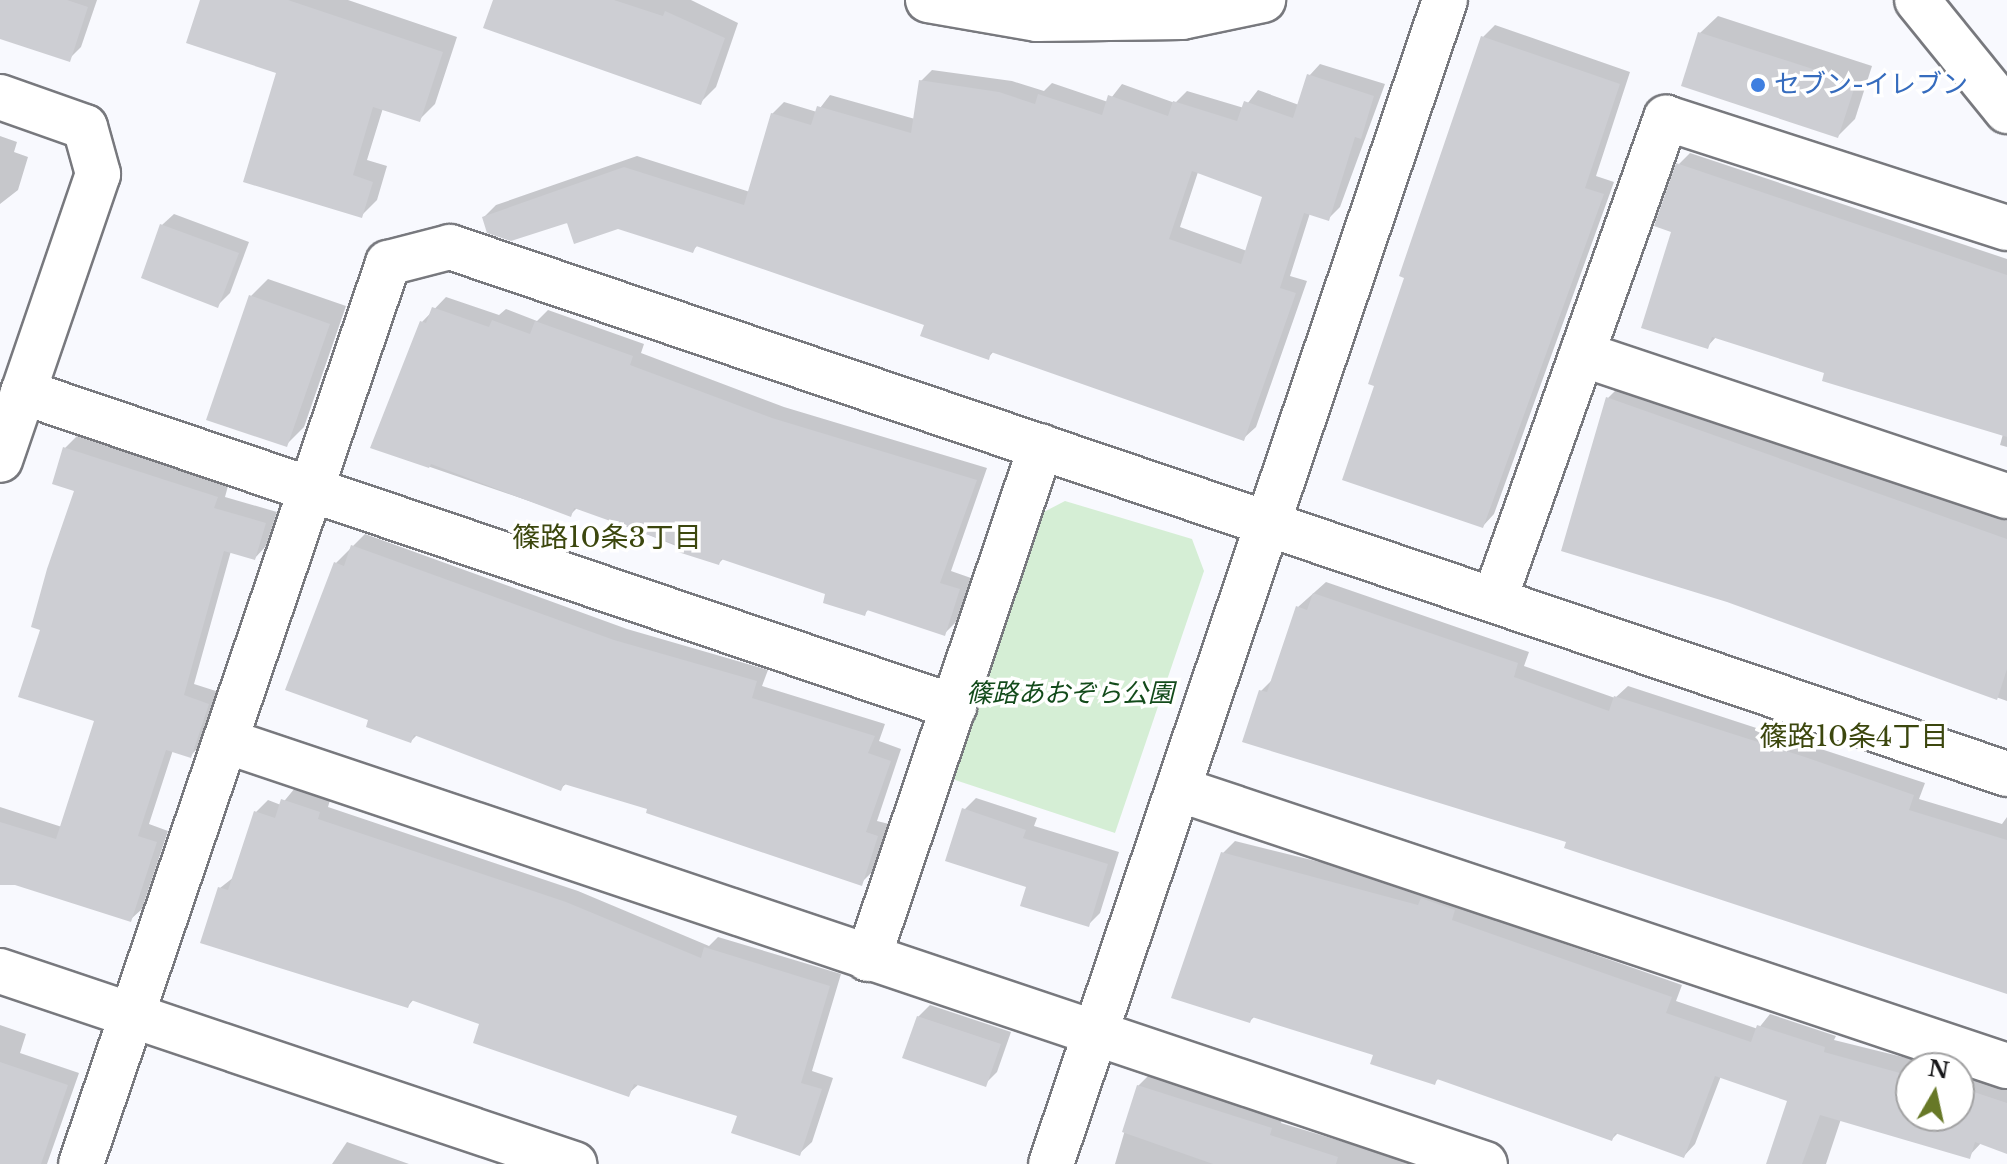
<!DOCTYPE html>
<html>
<head>
<meta charset="utf-8">
<style>
	body { margin:0 }
	#map { position:relative; width:2007px; height:1164px; overflow:hidden; background:#f8f9fe; font-family:"Libre Baskerville","Noto Sans JP",serif }
	div>[style] { position:absolute }
	.green>* { inset:0; background:#d5eed5 }
	.shadow>* { inset:0; background:#0003 }
	.building>* { inset:0; background:#cdced3 }
	.roads { filter:drop-shadow(2px 0 #78797e) drop-shadow(-2px 0 #78797e) drop-shadow(0 2px #78797e) drop-shadow(0 -2px #78797e) }
	.minor>* { height:44px; margin:-22px; padding:0 22px; transform-origin:22px; border-radius:22px; background:#fff }
	.secondary>* { height:44px; margin:-22px; padding:0 22px; transform-origin:22px; border-radius:22px; background:#fff }
	.primary>* { height:44px; margin:-22px; padding:0 22px; transform-origin:22px; border-radius:22px; background:#fff }
	.dots>* { width:22px; height:22px; translate:-50% -50%; box-sizing:border-box; border:4px solid #fff; border-radius:50% }
	span { translate:-50% -50%; white-space:nowrap; text-align:center; line-height:1.15; -webkit-text-stroke:7px #fff; paint-order:stroke }
	.shop-label { font-size:26px; color:#366cbe }
	.left { translate:0 -50%; text-align:left }
	.park-label { font-size:26px; color:#134b1b; font-style:italic }
	.neighbourhood-label { font-size:28px; color:#3c470e }
	.north { position:absolute; left:1895px; top:1052px; width:80px; height:80px; box-sizing:border-box; background:#fff; border:2px solid #a2a2a3; border-radius:50%; rotate:9deg; font-size:22px; font-weight:700; line-height:32px; text-align:center; color:#161618 }
	.north::after { content:''; display:block; margin:auto; width:28px; height:36px; background:#677827; clip-path:polygon(50% 0,100% 100%,50% 72%,0 100%) }
</style>
</head>
<body>
<div id="map">
	<div class="green">
		<div style="clip-path:polygon(1065px 501px,1192px 539px,1204px 571px,1115px 833px,949px 778px,1038px 515px)"></div>
	</div>
	<div class="shadow">
		<div style="clip-path:polygon(0 0,97px 0,81px 47px,69px 59px,0 36px)"></div>
		<div style="clip-path:polygon(202px 0,348px 0,457px 37px,435px 104px,419px 120px,383px 108px,367px 160px,387px 166px,377px 200px,361px 216px,278px 72px)"></div>
		<div style="clip-path:polygon(495px 0,691px 0,738px 23px,716px 87px,700px 103px)"></div>
		<div style="clip-path:polygon(1718px 16px,1872px 66px,1855px 119px,1838px 136px,1700px 33px)"></div>
		<div style="clip-path:polygon(1495px 25px,1630px 72px,1596px 176px,1614px 182px,1494px 514px,1483px 526px,1377px 385px,1483px 37px)"></div>
		<div style="clip-path:polygon(evenodd,1320px 64px,1385px 84px,1340px 207px,1329px 218px,1310px 213px,1290px 276px,1307px 281px,1256px 427px,1244px 438px,994px 351px,988px 358px,927px 324px,699px 244px,693px 250px,618px 227px,484px 217px,496px 205px,637px 156px,750px 192px,772px 114px,784px 102px,817px 112px,830px 95px,915px 119px,921px 81px,932px 70px,1012px 81px,1044px 91px,1052px 83px,1108px 102px,1122px 84px,1175px 103px,1187px 91px,1244px 108px,1258px 90px,1299px 105px,1309px 76px,1320px 64px,1198px 172px,1264px 195px,1247px 251px,1180px 227px,1198px 172px)"></div>
		<div style="clip-path:polygon(0 136px,17px 142px,14px 152px,28px 157px,18px 190px,0 204px)"></div>
		<div style="clip-path:polygon(1690px 153px,2007px 259px,2007px 447px,2000px 445px,2003px 434px,1827px 372px,1717px 336px,1707px 347px,1674px 231px,1678px 165px)"></div>
		<div style="clip-path:polygon(174px 214px,249px 242px,230px 293px,218px 305px,162px 225px)"></div>
		<div style="clip-path:polygon(268px 279px,346px 306px,304px 427px,286px 445px,251px 296px)"></div>
		<div style="clip-path:polygon(446px 297px,499px 315px,506px 309px,537px 321px,548px 310px,644px 344px,641px 353px,784px 407px,987px 468px,951px 571px,971px 578px,956px 622px,944px 634px,869px 609px,864px 614px,828px 592px,724px 558px,719px 563px,578px 507px,570px 515px,372px 447px,422px 322px)"></div>
		<div style="clip-path:polygon(1620px 386px,2007px 521px,2007px 701px,1727px 600px,1608px 398px)"></div>
		<div style="clip-path:polygon(77px 436px,228px 486px,225px 497px,277px 512px,266px 546px,255px 558px,231px 551px,194px 684px,219px 692px,201px 745px,190px 756px,173px 750px,149px 824px,168px 831px,142px 909px,130px 920px,0 879px,0 807px,62px 827px,97px 720px,42px 628px,76px 490px,54px 483px,65px 448px)"></div>
		<div style="clip-path:polygon(365px 534px,627px 629px,768px 670px,762px 686px,885px 724px,879px 741px,901px 749px,877px 821px,889px 824px,873px 871px,861px 883px,650px 808px,567px 783px,560px 789px,418px 734px,411px 741px,371px 719px,336px 563px)"></div>
		<div style="clip-path:polygon(1326px 582px,1529px 652px,1524px 666px,1615px 698px,1628px 686px,1925px 783px,1919px 799px,2002px 824px,2007px 817px,2007px 992px,1568px 840px,1244px 740px,1261px 691px,1274px 678px,1298px 607px)"></div>
		<div style="clip-path:polygon(295px 788px,330px 800px,328px 807px,578px 891px,709px 946px,718px 937px,841px 974px,812px 1071px,833px 1078px,812px 1142px,800px 1153px,739px 1115px,639px 1084px,628px 1094px,482px 1023px,414px 999px,408px 1006px,220px 888px,234px 877px,256px 812px,268px 800px,281px 805px)"></div>
		<div style="clip-path:polygon(976px 798px,1037px 818px,1034px 826px,1119px 852px,1100px 913px,1088px 925px,964px 810px)"></div>
		<div style="clip-path:polygon(1235px 841px,1466px 898px,1462px 908px,1682px 985px,1676px 1001px,1758px 1029px,1770px 1014px,1836px 1036px,1834px 1040px,1947px 1068px,1911px 1068px,1911px 1116px,1959px 1116px,1959px 1072px,2007px 1088px,2007px 1152px,1982px 1142px,1969px 1156px,1841px 1119px,1826px 1164px,1768px 1164px,1789px 1099px,1721px 1076px,1695px 1144px,1684px 1156px,1619px 1132px,1612px 1139px,1439px 1078px,1434px 1083px,1376px 1054px,1255px 1016px,1250px 1021px,1223px 853px)"></div>
		<div style="clip-path:polygon(930px 1005px,1011px 1032px,997px 1072px,985px 1084px,918px 1017px)"></div>
		<div style="clip-path:polygon(0 1025px,26px 1034px,20px 1053px,79px 1073px,47px 1164px,0 1164px)"></div>
		<div style="clip-path:polygon(1150px 1074px,1283px 1116px,1281px 1123px,1417px 1164px,1115px 1164px,1138px 1086px)"></div>
		<div style="clip-path:polygon(347px 1142px,409px 1164px,332px 1164px)"></div>
	</div>
	<div class="building">
		<div style="clip-path:polygon(0 0,67px 0,88px 7px,70px 62px,0 39px)"></div>
		<div style="clip-path:polygon(200px 0,288px 0,443px 52px,420px 122px,373px 107px,353px 175px,373px 182px,362px 218px,243px 182px,276px 73px,186px 43px)"></div>
		<div style="clip-path:polygon(493px 0,614px 0,663px 16px,665px 11px,725px 38px,701px 105px,483px 28px)"></div>
		<div style="clip-path:polygon(1698px 32px,1856px 83px,1838px 138px,1681px 86px)"></div>
		<div style="clip-path:polygon(1481px 36px,1620px 84px,1585px 188px,1604px 194px,1483px 528px,1342px 480px,1374px 386px,1368px 384px,1404px 278px,1399px 276px)"></div>
		<div style="clip-path:polygon(evenodd,1307px 74px,1374px 96px,1361px 139px,1355px 137px,1329px 221px,1304px 213px,1280px 288px,1296px 293px,1244px 441px,991px 352px,989px 360px,920px 336px,924px 325px,696px 246px,693px 253px,618px 229px,574px 244px,567px 223px,511px 241px,487px 233px,482px 217px,624px 167px,744px 205px,771px 113px,811px 125px,817px 106px,911px 133px,919px 80px,999px 92px,1035px 104px,1038px 94px,1102px 115px,1108px 95px,1168px 116px,1173px 101px,1237px 121px,1244px 101px,1293px 118px,1307px 74px,1192px 171px,1262px 197px,1241px 264px,1169px 239px,1192px 171px)"></div>
		<div style="clip-path:polygon(1676px 163px,2007px 275px,2007px 437px,1822px 381px,1824px 373px,1712px 337px,1708px 349px,1641px 328px,1671px 232px,1654px 226px)"></div>
		<div style="clip-path:polygon(160px 224px,239px 253px,218px 308px,141px 278px)"></div>
		<div style="clip-path:polygon(249px 295px,330px 324px,287px 447px,206px 420px)"></div>
		<div style="clip-path:polygon(432px 307px,489px 327px,492px 320px,530px 334px,535px 321px,633px 356px,630px 365px,772px 418px,977px 480px,940px 583px,960px 589px,945px 636px,867px 610px,865px 616px,823px 603px,825px 594px,721px 559px,719px 565px,678px 552px,680px 546px,574px 508px,571px 517px,431px 464px,429px 468px,370px 448px,420px 321px,426px 323px)"></div>
		<div style="clip-path:polygon(1606px 397px,2007px 539px,2007px 669px,1997px 700px,1727px 602px,1561px 551px)"></div>
		<div style="clip-path:polygon(63px 447px,218px 497px,214px 508px,266px 523px,255px 560px,224px 551px,184px 695px,209px 704px,191px 758px,166px 750px,138px 836px,157px 842px,131px 922px,15px 885px,0 885px,0 822px,56px 839px,94px 721px,18px 697px,40px 630px,31px 627px,47px 569px,74px 491px,52px 484px)"></div>
		<div style="clip-path:polygon(351px 545px,614px 640px,757px 681px,752px 698px,875px 736px,868px 753px,891px 761px,866px 832px,878px 836px,862px 886px,646px 813px,647px 809px,564px 784px,561px 791px,414px 735px,411px 743px,366px 727px,368px 720px,285px 690px,334px 562px,344px 566px)"></div>
		<div style="clip-path:polygon(1313px 593px,1518px 663px,1514px 677px,1609px 711px,1614px 696px,1805px 757px,1914px 795px,1909px 810px,2007px 840px,2007px 994px,1564px 848px,1566px 842px,1242px 742px,1259px 690px,1267px 692px,1296px 606px,1307px 610px)"></div>
		<div style="clip-path:polygon(281px 799px,320px 812px,318px 819px,566px 902px,701px 958px,704px 947px,830px 986px,801px 1083px,822px 1089px,800px 1156px,731px 1133px,737px 1116px,634px 1084px,629px 1097px,473px 1043px,479px 1024px,411px 1000px,408px 1008px,200px 943px,218px 887px,228px 890px,254px 811px,275px 818px)"></div>
		<div style="clip-path:polygon(962px 808px,1026px 830px,1023px 838px,1108px 864px,1089px 927px,1020px 906px,1026px 887px,945px 861px)"></div>
		<div style="clip-path:polygon(1221px 852px,1418px 905px,1421px 898px,1455px 910px,1452px 920px,1672px 997px,1666px 1013px,1751px 1042px,1757px 1025px,1825px 1047px,1824px 1052px,1911px 1076px,1911px 1116px,1959px 1116px,1959px 1087px,2007px 1103px,2007px 1154px,1975px 1142px,1970px 1159px,1820px 1115px,1802px 1164px,1766px 1164px,1787px 1101px,1715px 1076px,1684px 1158px,1615px 1133px,1612px 1141px,1437px 1079px,1435px 1085px,1370px 1064px,1373px 1055px,1252px 1017px,1250px 1023px,1171px 998px)"></div>
		<div style="clip-path:polygon(917px 1016px,1001px 1044px,986px 1087px,902px 1058px)"></div>
		<div style="clip-path:polygon(0 1062px,68px 1085px,41px 1164px,0 1164px)"></div>
		<div style="clip-path:polygon(1137px 1085px,1272px 1128px,1270px 1135px,1338px 1157px,1336px 1164px,1213px 1164px,1122px 1132px)"></div>
	</div>
	<div class="roads">
		<div class="minor">
			<div style="left:0;top:97px;width:90px;rotate:19.4deg"></div>
			<div style="left:85px;top:127px;width:49px;rotate:74.5deg"></div>
			<div style="left:98px;top:174px;width:302px;rotate:108.9deg"></div>
			<div style="left:1582px;top:354px;width:448px;rotate:18.5deg"></div>
			<div style="left:23px;top:392px;width:983px;rotate:18.69deg"></div>
			<div style="left:1495px;top:598px;width:510px;rotate:-70.39deg"></div>
			<div style="left:1666px;top:118px;width:358px;rotate:17.9deg"></div>
			<div style="left:226px;top:741px;width:1328px;rotate:18.57deg"></div>
			<div style="left:1178px;top:789px;width:874px;rotate:18.48deg"></div>
			<div style="left:868px;top:959px;width:541px;rotate:-71.36deg"></div>
			<div style="left:0;top:971px;width:606px;rotate:18.58deg"></div>
			<div style="left:81px;top:1164px;width:952px;rotate:-71.18deg"></div>
			<div style="left:388px;top:263px;width:64px;rotate:-14.5deg"></div>
			<div style="left:450px;top:247px;width:1644px;rotate:18.7deg"></div>
			<div style="left:1051px;top:1164px;width:1229px;rotate:-71.3deg"></div>
		</div>
		<div class="secondary">
			<div style="left:1917px;top:0;width:143px;rotate:51deg"></div>
		</div>
		<div class="primary">
			<div style="left:928px;top:0;width:111px;rotate:9.9deg"></div>
			<div style="left:1037px;top:19px;width:145px;rotate:-0.8deg"></div>
			<div style="left:1182px;top:17px;width:83px;rotate:-11.9deg"></div>
		</div>
	</div>
	<div class="dots">
		<div style="left:1758px;top:85px;background:#3f7fe0"></div>
	</div>
	<div class="shop-label">
		<span class="left" style="left:1774px;top:85px">セブン-イレブン</span>
	</div>
	<div class="park-label">
		<span style="left:1070px;top:694px">篠路あおぞら公園</span>
	</div>
	<div class="neighbourhood-label">
		<span style="left:607px;top:538px">篠路10条3丁目</span>
		<span style="left:1854px;top:737px">篠路10条4丁目</span>
	</div>
	<div class="north">N</div>
</div>
</body>
</html>
